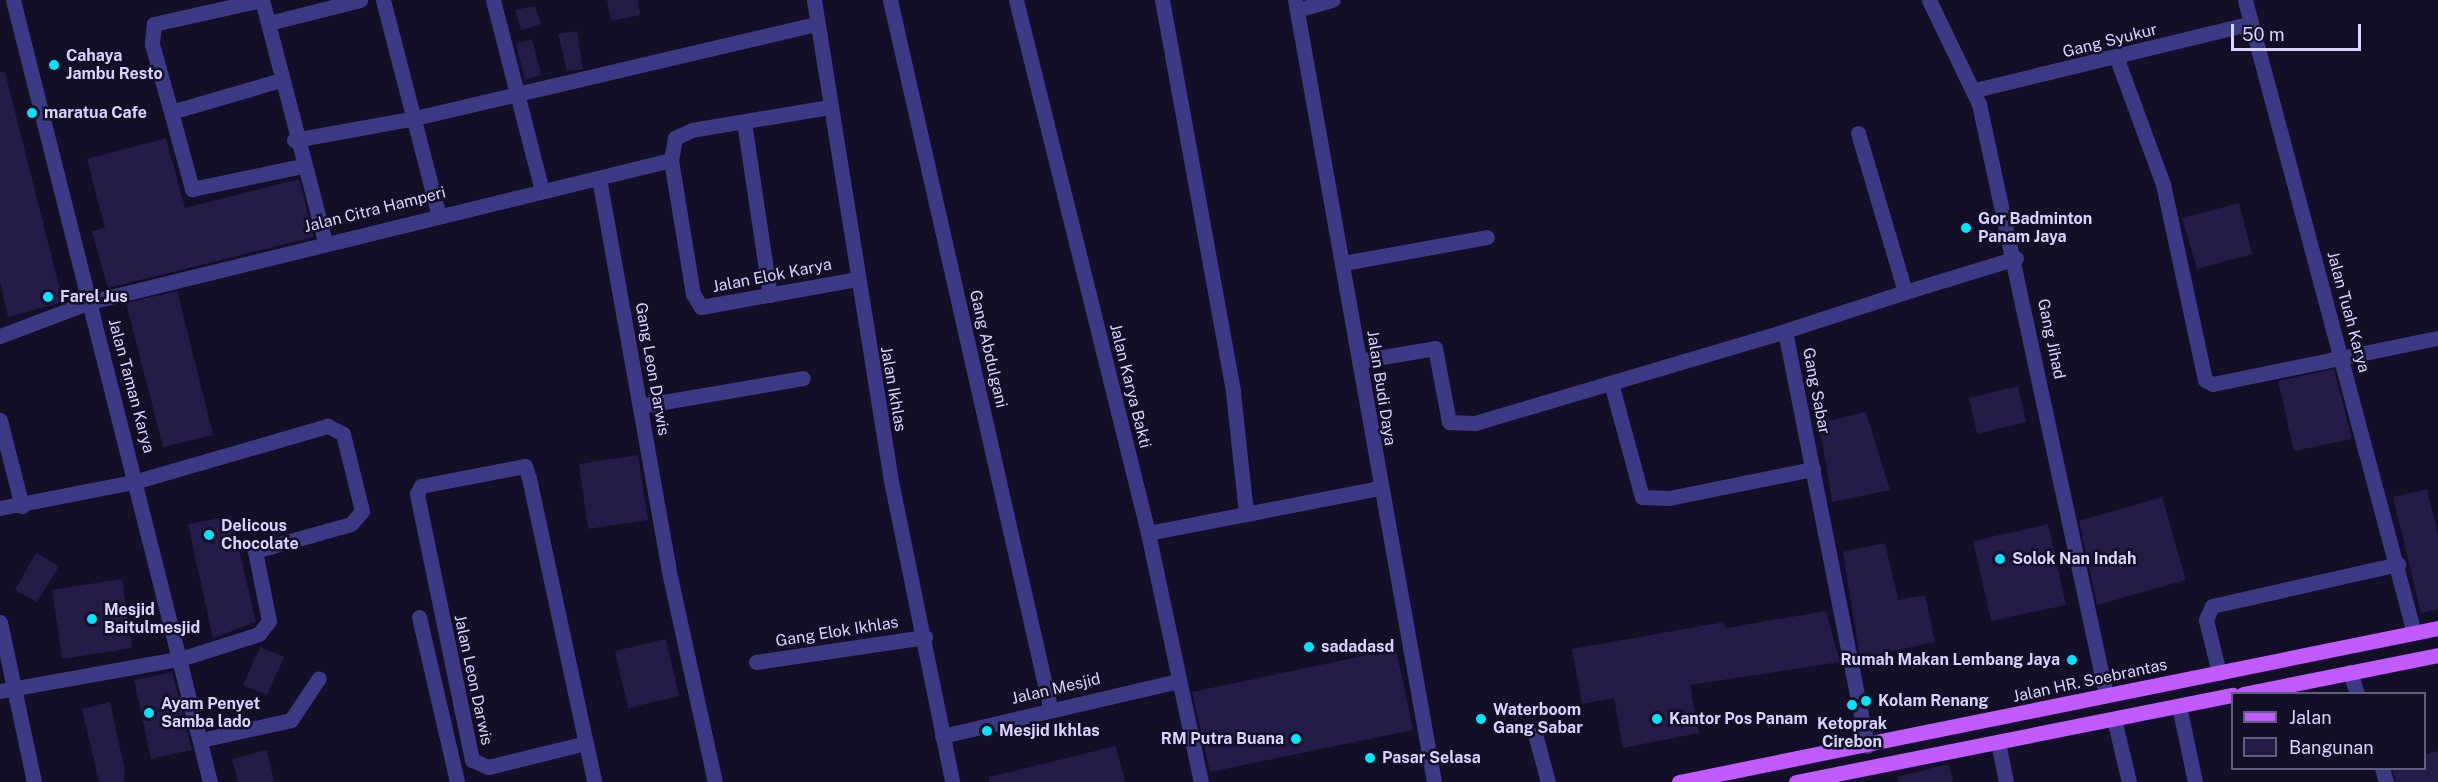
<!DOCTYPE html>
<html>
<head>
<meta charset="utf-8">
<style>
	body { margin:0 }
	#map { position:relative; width:2438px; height:782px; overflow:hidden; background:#130f26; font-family:"Public Sans",sans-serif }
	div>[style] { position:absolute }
	.building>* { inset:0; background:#241b47 }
	.minor>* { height:15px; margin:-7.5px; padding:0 7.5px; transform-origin:7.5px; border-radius:7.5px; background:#3d3a85 }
	.tertiary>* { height:15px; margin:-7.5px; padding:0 7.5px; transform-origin:7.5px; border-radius:7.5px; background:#3d3a85 }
	.primary>* { height:15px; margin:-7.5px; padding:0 7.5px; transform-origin:7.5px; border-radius:7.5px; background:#c25bff }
	.dots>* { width:16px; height:16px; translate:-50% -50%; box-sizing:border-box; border:3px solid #130f26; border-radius:50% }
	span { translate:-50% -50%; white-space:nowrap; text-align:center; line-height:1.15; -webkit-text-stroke:5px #130f26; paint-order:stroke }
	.street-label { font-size:16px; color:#d9d4ff }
	.poi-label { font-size:16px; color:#d9d4ff; font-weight:700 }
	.left { translate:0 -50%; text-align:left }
	.right { translate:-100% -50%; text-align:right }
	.legend { position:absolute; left:2231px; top:692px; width:195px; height:78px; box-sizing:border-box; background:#130f26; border:2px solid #625e7d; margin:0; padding:8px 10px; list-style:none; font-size:18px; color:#d9d4ff }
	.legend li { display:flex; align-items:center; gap:12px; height:30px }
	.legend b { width:30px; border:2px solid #625e7d }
	.scale { position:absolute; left:2231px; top:24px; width:130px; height:27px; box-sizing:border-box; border:3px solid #d9d4ff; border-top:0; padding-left:8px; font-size:18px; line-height:21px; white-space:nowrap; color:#d9d4ff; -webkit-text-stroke:4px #130f26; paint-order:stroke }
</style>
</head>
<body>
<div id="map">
	<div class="building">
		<div style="clip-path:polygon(607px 0,638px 0,640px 15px,611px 21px)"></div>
		<div style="clip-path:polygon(535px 6px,541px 24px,521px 30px,515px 10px)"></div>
		<div style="clip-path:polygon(577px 31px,583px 69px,567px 71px,558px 34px)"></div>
		<div style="clip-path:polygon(532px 39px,541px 75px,525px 80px,516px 44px)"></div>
		<div style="clip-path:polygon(0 72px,5px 72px,63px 302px,8px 317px,0 283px)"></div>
		<div style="clip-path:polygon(166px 138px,185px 208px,299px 179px,314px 237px,108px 288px,92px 231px,105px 228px,87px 159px)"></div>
		<div style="clip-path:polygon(2239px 203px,2252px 254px,2197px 269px,2182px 218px)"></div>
		<div style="clip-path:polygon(177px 291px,213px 435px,163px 447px,126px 303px)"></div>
		<div style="clip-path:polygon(2334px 369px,2352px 439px,2294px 451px,2278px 381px)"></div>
		<div style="clip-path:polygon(2018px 386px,2026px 422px,1977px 434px,1969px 398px)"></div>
		<div style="clip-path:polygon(1866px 412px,1890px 490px,1832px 502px,1819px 423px)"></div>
		<div style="clip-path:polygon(638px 455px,648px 520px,588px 529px,579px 464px)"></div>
		<div style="clip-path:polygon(2427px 489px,2438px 535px,2438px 609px,2421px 613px,2393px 497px)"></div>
		<div style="clip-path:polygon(2162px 497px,2186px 580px,2097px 605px,2079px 521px)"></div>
		<div style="clip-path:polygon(231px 516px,256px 622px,213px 638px,188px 524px)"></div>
		<div style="clip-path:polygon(2048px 524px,2066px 605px,1991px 621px,1973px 541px)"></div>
		<div style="clip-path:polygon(1885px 543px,1898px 600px,1925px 595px,1935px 642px,1860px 658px,1843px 552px)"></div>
		<div style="clip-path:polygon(36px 553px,59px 566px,37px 602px,15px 590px)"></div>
		<div style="clip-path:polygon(122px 579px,132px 648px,62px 659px,52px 590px)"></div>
		<div style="clip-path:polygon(1826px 611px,1840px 662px,1690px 685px,1699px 733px,1623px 748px,1614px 698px,1582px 704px,1572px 649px,1724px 622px,1726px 628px)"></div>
		<div style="clip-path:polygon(666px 639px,679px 696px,628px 708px,615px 651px)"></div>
		<div style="clip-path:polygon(260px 647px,284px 657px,267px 695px,243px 685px)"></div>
		<div style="clip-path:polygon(1396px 649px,1413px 730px,1210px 772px,1192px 692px)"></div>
		<div style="clip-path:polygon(172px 672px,192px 750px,151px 759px,134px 680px)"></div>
		<div style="clip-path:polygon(110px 702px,125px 772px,124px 782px,99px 782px,82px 709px)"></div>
		<div style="clip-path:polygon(1116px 746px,1125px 782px,989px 782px,989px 777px)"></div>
		<div style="clip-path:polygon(267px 750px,274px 782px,238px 782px,232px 759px)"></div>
		<div style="clip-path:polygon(2438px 751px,2438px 782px,2396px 782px,2392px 768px,2424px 768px,2424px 755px)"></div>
		<div style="clip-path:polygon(1949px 764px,1953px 782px,1898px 782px,1897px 777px)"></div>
	</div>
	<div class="minor">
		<div style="left:261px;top:0;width:110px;rotate:167.4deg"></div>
		<div style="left:154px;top:24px;width:20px;rotate:96deg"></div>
		<div style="left:152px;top:44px;width:71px;rotate:74.4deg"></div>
		<div style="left:171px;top:112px;width:115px;rotate:-16.2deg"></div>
		<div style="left:262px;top:0;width:250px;rotate:75.4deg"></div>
		<div style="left:383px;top:0;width:220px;rotate:75.5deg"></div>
		<div style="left:493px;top:0;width:193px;rotate:75.6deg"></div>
		<div style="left:814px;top:0;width:482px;rotate:80.9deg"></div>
		<div style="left:890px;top:476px;width:312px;rotate:78.5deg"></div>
		<div style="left:890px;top:0;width:725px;rotate:77.25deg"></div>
		<div style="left:1016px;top:0;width:549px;rotate:76.09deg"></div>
		<div style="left:1148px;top:533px;width:255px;rotate:78deg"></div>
		<div style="left:1162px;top:0;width:398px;rotate:79.7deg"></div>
		<div style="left:1233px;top:392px;width:123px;rotate:83.9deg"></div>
		<div style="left:1929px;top:0;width:115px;rotate:64.3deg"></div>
		<div style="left:1979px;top:104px;width:604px;rotate:77.87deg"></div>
		<div style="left:2245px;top:0;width:655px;rotate:75.05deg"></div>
		<div style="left:1297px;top:10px;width:37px;rotate:-16deg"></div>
		<div style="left:269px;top:23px;width:94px;rotate:-14.2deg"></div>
		<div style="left:2117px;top:59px;width:133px;rotate:69.8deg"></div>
		<div style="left:2163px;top:184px;width:200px;rotate:77.9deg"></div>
		<div style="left:2205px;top:380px;width:9px;rotate:27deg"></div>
		<div style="left:2213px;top:384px;width:230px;rotate:-11.6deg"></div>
		<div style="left:1975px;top:90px;width:284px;rotate:-13.6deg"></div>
		<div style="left:829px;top:107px;width:139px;rotate:170.5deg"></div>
		<div style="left:692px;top:130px;width:19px;rotate:155deg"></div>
		<div style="left:675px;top:138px;width:22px;rotate:100deg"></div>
		<div style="left:671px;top:160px;width:136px;rotate:80.7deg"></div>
		<div style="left:693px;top:294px;width:15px;rotate:58deg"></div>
		<div style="left:701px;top:307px;width:158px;rotate:-10.2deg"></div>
		<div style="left:171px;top:112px;width:80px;rotate:74.7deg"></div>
		<div style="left:192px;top:189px;width:112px;rotate:-11.8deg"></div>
		<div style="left:744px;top:122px;width:175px;rotate:81.5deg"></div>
		<div style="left:1858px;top:133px;width:166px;rotate:73.5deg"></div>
		<div style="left:1905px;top:292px;width:126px;rotate:162deg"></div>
		<div style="left:1785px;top:331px;width:423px;rotate:78.8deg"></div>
		<div style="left:294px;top:140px;width:123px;rotate:-10.3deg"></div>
		<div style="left:415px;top:118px;width:413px;rotate:-13.2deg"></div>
		<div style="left:599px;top:178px;width:395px;rotate:79.9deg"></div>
		<div style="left:668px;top:567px;width:220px;rotate:77.7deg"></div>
		<div style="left:1343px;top:263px;width:146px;rotate:-10.2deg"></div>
		<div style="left:1905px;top:292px;width:116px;rotate:-17deg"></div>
		<div style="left:0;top:336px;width:96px;rotate:-20.7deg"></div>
		<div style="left:90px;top:302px;width:598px;rotate:-13.73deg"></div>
		<div style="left:1359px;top:361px;width:77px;rotate:-9.7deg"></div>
		<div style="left:1435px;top:348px;width:75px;rotate:79.3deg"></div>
		<div style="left:1449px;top:422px;width:26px;rotate:2deg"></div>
		<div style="left:1475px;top:423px;width:323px;rotate:-16.5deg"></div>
		<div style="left:1611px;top:383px;width:118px;rotate:74.8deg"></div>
		<div style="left:1642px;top:497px;width:27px;rotate:2deg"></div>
		<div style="left:1669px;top:498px;width:147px;rotate:-11.4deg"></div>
		<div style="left:640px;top:406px;width:165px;rotate:-9.7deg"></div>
		<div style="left:0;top:420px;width:89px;rotate:75.7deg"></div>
		<div style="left:0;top:508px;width:140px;rotate:-11.1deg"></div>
		<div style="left:137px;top:481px;width:199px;rotate:-16.1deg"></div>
		<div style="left:328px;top:426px;width:17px;rotate:28deg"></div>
		<div style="left:343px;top:434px;width:79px;rotate:76.1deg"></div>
		<div style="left:362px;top:511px;width:17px;rotate:130deg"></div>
		<div style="left:351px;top:524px;width:100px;rotate:164.3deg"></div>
		<div style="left:255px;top:551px;width:71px;rotate:78.7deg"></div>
		<div style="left:269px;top:621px;width:16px;rotate:128deg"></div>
		<div style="left:259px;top:634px;width:80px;rotate:162.5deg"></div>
		<div style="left:183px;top:658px;width:186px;rotate:169.8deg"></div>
		<div style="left:1148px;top:533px;width:235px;rotate:-11deg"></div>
		<div style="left:419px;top:617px;width:169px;rotate:77deg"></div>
		<div style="left:0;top:622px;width:164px;rotate:78deg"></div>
		<div style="left:756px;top:662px;width:171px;rotate:-8.4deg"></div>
		<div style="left:2350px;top:672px;width:23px;rotate:72deg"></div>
		<div style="left:2219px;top:673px;width:55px;rotate:-103.8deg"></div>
		<div style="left:2206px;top:620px;width:15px;rotate:-67deg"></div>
		<div style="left:2212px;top:606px;width:191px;rotate:-12.7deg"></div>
		<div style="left:2179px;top:706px;width:78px;rotate:78.1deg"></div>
		<div style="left:2114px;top:719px;width:65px;rotate:76.6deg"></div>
		<div style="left:1535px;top:734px;width:50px;rotate:74.8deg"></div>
		<div style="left:942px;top:736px;width:243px;rotate:-13.1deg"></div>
		<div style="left:201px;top:740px;width:92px;rotate:-12.5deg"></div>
		<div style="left:291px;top:720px;width:50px;rotate:-56.3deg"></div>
		<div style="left:1998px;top:742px;width:41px;rotate:78.7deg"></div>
		<div style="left:586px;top:743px;width:101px;rotate:166.2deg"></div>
		<div style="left:488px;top:767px;width:17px;rotate:-156deg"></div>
		<div style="left:472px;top:760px;width:272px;rotate:-101.7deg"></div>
		<div style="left:417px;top:494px;width:9px;rotate:-63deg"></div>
		<div style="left:421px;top:486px;width:106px;rotate:-10.9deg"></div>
		<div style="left:525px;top:466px;width:13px;rotate:72deg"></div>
		<div style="left:529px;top:478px;width:271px;rotate:77.9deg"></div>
		<div style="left:586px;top:743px;width:40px;rotate:78deg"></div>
		<div style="left:2382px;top:768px;width:15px;rotate:74deg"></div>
	</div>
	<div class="tertiary">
		<div style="left:13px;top:0;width:806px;rotate:75.86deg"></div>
		<div style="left:1295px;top:0;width:794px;rotate:79.92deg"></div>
	</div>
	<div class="primary">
		<div style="left:2243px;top:694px;width:199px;rotate:-11.3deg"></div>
		<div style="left:1679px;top:782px;width:774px;rotate:-11.47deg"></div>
		<div style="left:1796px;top:782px;width:445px;rotate:-11.3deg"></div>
	</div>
	<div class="dots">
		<div style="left:54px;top:65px;background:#00e5ff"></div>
		<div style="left:32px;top:113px;background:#00e5ff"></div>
		<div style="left:1966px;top:228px;background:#00e5ff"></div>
		<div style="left:48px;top:297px;background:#00e5ff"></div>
		<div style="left:209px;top:535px;background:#00e5ff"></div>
		<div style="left:2000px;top:559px;background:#00e5ff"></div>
		<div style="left:92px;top:619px;background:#00e5ff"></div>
		<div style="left:1309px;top:647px;background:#00e5ff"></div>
		<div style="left:2072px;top:660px;background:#00e5ff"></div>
		<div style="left:1866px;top:701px;background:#00e5ff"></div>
		<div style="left:1852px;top:705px;background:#00e5ff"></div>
		<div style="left:149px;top:713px;background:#00e5ff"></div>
		<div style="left:1481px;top:719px;background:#00e5ff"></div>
		<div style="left:1657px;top:719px;background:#00e5ff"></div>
		<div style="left:987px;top:731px;background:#00e5ff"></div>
		<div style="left:1296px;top:739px;background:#00e5ff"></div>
		<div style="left:1370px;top:758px;background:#00e5ff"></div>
	</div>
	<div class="street-label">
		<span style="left:2110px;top:41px;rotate:-14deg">Gang Syukur</span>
		<span style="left:375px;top:210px;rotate:-14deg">Jalan Citra Hamperi</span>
		<span style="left:772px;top:276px;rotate:-11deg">Jalan Elok Karya</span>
		<span style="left:2348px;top:312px;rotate:75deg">Jalan Tuah Karya</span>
		<span style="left:2051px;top:339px;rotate:78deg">Gang Jihad</span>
		<span style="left:988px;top:349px;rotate:77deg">Gang Abdulgani</span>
		<span style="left:652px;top:369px;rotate:80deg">Gang Leon Darwis</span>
		<span style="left:131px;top:386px;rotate:75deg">Jalan Taman Karya</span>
		<span style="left:1130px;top:386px;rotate:76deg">Jalan Karya Bakti</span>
		<span style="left:1381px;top:388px;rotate:81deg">Jalan Budi Daya</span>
		<span style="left:893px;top:389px;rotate:80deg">Jalan Ikhlas</span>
		<span style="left:1816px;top:391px;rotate:79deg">Gang Sabar</span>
		<span style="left:837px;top:632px;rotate:-9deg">Gang Elok Ikhlas</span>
		<span style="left:473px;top:680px;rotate:78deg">Jalan Leon Darwis</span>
		<span style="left:2090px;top:681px;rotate:-12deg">Jalan HR. Soebrantas</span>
		<span style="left:1056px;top:689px;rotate:-13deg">Jalan Mesjid</span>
	</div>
	<div class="poi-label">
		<span class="left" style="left:66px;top:65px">Cahaya<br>Jambu Resto</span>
		<span class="left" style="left:44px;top:113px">maratua Cafe</span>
		<span class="left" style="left:1978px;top:228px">Gor Badminton<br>Panam Jaya</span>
		<span class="left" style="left:60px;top:297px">Farel Jus</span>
		<span class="left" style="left:221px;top:535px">Delicous<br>Chocolate</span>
		<span class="left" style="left:2012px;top:559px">Solok Nan Indah</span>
		<span class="left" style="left:104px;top:619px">Mesjid<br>Baitulmesjid</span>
		<span class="left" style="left:1321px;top:647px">sadadasd</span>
		<span class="right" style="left:2060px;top:660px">Rumah Makan Lembang Jaya</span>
		<span class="left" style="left:1878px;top:701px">Kolam Renang</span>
		<span class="left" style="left:161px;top:713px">Ayam Penyet<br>Samba lado</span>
		<span class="left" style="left:1493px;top:719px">Waterboom<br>Gang Sabar</span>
		<span class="left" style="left:1669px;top:719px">Kantor Pos Panam</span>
		<span style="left:1852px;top:733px">Ketoprak<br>Cirebon</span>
		<span class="left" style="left:999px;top:731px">Mesjid Ikhlas</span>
		<span class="right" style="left:1284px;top:739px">RM Putra Buana</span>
		<span class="left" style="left:1382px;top:758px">Pasar Selasa</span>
	</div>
	<ul class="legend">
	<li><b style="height:8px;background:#c25bff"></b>Jalan</li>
	<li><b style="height:16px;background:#241b47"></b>Bangunan</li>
	</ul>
	<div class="scale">50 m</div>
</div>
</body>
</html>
